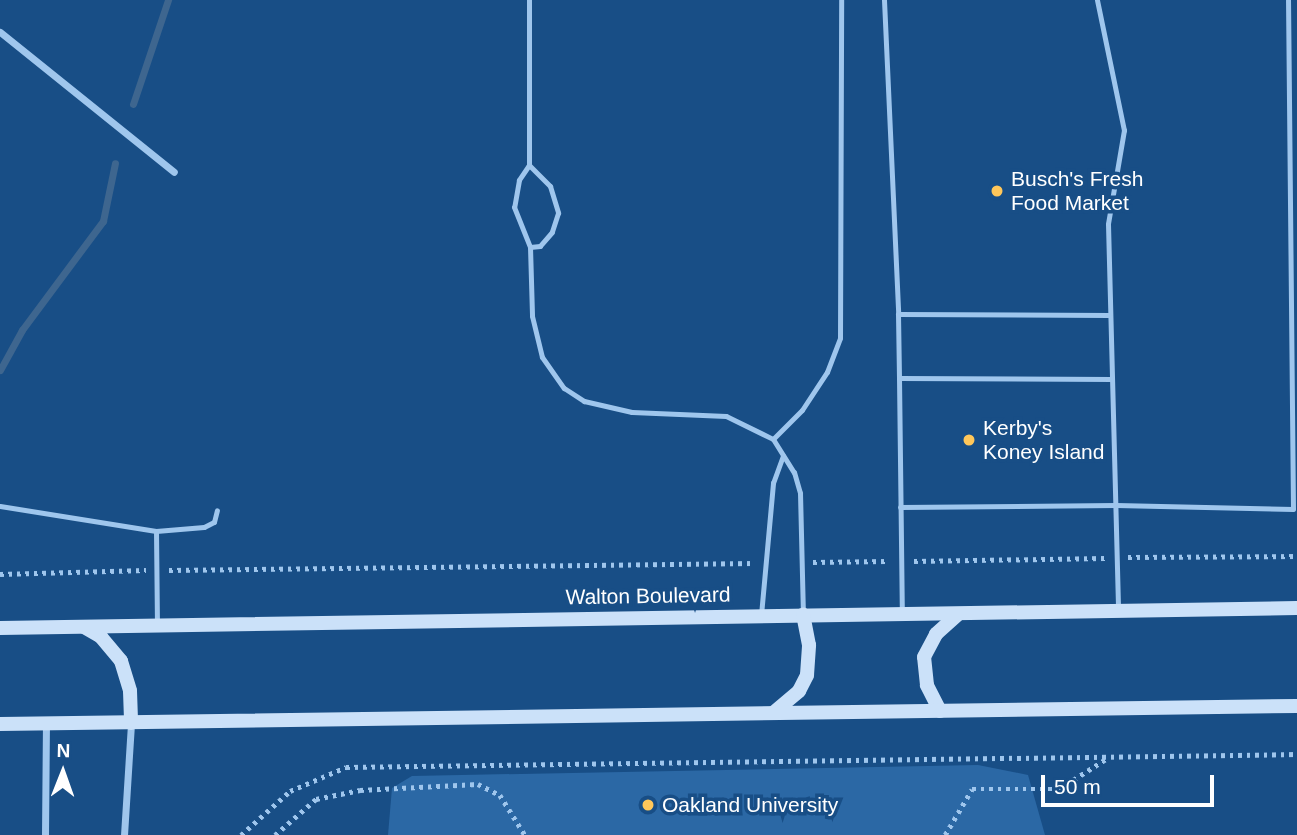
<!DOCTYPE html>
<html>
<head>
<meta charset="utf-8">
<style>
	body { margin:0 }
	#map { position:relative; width:1297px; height:835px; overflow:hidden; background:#184e86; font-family:Arial,sans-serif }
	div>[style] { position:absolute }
	.green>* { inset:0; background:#2b68a5 }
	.stream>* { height:7px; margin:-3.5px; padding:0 3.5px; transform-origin:3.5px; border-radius:3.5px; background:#3e668f }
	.path>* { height:4.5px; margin-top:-2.25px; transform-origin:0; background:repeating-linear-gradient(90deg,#9fc6ed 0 3.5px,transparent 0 8.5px) }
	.lane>* { height:5px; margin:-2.5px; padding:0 2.5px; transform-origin:2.5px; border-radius:2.5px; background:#9fc6ed }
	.street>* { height:7px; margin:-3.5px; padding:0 3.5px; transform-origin:3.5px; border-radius:3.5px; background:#9fc6ed }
	.secondary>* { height:14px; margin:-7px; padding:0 7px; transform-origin:7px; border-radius:7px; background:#cbe1f9 }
	.dots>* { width:19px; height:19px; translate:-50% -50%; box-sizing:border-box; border:4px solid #184e86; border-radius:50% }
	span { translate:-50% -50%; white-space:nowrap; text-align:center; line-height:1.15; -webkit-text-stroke:7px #184e86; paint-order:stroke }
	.poi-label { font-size:21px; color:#fff }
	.left { translate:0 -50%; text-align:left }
	.street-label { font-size:21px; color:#fff }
	.north { position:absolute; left:28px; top:737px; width:70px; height:70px; -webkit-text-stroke:5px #184e86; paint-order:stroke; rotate:1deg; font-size:19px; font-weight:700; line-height:28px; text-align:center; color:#fff }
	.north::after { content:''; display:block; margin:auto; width:24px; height:32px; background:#fff; clip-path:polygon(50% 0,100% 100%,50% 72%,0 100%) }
	.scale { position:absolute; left:1041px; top:775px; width:173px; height:32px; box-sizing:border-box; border:4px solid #fff; border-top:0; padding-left:9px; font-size:21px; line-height:24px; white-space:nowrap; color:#fff; -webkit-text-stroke:5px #184e86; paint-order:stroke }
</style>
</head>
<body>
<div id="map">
	<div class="green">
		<div style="clip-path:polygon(978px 765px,1028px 775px,1045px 835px,388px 835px,392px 788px,412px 776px)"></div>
	</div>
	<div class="stream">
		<div style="left:133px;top:104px;width:110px;rotate:-71.4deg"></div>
		<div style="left:0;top:370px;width:46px;rotate:-61.2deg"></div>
		<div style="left:22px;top:330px;width:136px;rotate:-53.4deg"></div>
		<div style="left:103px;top:221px;width:59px;rotate:-78.3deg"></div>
	</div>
	<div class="path">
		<div style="left:1128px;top:557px;width:169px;rotate:-0.3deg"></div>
		<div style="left:914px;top:561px;width:191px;rotate:-0.9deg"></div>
		<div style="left:813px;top:562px;width:75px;rotate:-0.8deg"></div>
		<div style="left:169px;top:570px;width:586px;rotate:-0.68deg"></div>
		<div style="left:0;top:574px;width:146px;rotate:-1.6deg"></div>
		<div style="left:241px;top:835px;width:66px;rotate:-41.9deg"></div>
		<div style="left:290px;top:791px;width:61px;rotate:-23.2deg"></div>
		<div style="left:346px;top:767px;width:951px;rotate:-0.78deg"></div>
		<div style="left:275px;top:835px;width:55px;rotate:-41.3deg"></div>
		<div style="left:316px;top:799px;width:45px;rotate:-11.6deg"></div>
		<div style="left:360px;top:790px;width:118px;rotate:-2.9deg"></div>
		<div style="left:478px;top:784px;width:25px;rotate:27deg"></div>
		<div style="left:500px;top:795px;width:47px;rotate:58deg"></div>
		<div style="left:945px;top:835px;width:53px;rotate:-59.6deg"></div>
		<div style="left:972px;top:789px;width:87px"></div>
		<div style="left:1059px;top:789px;width:59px;rotate:-32.6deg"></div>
	</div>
	<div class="lane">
		<div style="left:529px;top:0;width:165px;rotate:90deg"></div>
		<div style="left:529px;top:165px;width:18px;rotate:124deg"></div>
		<div style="left:519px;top:180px;width:27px;rotate:100deg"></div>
		<div style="left:514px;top:207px;width:43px;rotate:68.2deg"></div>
		<div style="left:530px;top:247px;width:69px;rotate:88.3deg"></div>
		<div style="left:532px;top:316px;width:42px;rotate:76.3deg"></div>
		<div style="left:542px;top:357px;width:38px;rotate:55deg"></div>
		<div style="left:564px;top:388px;width:24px;rotate:33deg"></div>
		<div style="left:584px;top:401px;width:49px;rotate:12.9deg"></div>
		<div style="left:632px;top:412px;width:94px;rotate:2.4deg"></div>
		<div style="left:726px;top:416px;width:52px;rotate:26.1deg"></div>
		<div style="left:773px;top:439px;width:39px;rotate:58deg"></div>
		<div style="left:794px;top:472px;width:22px;rotate:74deg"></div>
		<div style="left:800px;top:493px;width:121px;rotate:88.6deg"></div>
		<div style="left:884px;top:0;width:314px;rotate:87.4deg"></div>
		<div style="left:1097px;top:0;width:133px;rotate:78.3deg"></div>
		<div style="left:1124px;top:130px;width:95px;rotate:99.7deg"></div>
		<div style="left:1108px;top:224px;width:384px;rotate:88.5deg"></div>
		<div style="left:529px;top:165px;width:30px;rotate:45deg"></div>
		<div style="left:550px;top:186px;width:28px;rotate:73deg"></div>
		<div style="left:558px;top:213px;width:20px;rotate:108deg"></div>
		<div style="left:552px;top:232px;width:18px;rotate:131deg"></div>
		<div style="left:540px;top:246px;width:10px;rotate:174deg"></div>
		<div style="left:1109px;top:315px;width:211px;rotate:-179.7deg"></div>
		<div style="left:898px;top:314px;width:64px;rotate:89.1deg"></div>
		<div style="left:899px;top:378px;width:213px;rotate:0.3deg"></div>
		<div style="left:899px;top:378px;width:233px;rotate:89.3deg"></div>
		<div style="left:773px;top:439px;width:41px;rotate:-45deg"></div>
		<div style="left:802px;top:410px;width:45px;rotate:-56.7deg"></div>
		<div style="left:827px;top:372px;width:36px;rotate:-69deg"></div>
		<div style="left:840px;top:338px;width:338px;rotate:-89.8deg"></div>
		<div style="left:0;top:506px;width:158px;rotate:9.1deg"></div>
		<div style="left:156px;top:531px;width:94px;rotate:89.4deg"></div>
		<div style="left:900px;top:507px;width:216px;rotate:-0.5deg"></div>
		<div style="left:1116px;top:505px;width:177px;rotate:1.3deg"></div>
		<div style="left:1293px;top:509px;width:509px;rotate:-90.56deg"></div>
		<div style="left:156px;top:531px;width:48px;rotate:-4.8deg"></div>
		<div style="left:204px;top:527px;width:11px;rotate:-27deg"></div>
		<div style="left:214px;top:522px;width:12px;rotate:-76deg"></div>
		<div style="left:761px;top:615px;width:133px;rotate:-84.8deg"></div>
		<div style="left:773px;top:483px;width:29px;rotate:-70deg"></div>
	</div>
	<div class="street">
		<div style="left:0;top:32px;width:223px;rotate:38.8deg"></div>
		<div style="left:45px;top:835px;width:112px;rotate:-89.5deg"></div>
		<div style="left:124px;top:835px;width:112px;rotate:-86.4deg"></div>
	</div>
	<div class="secondary">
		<div style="left:84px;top:627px;width:20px;rotate:30deg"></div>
		<div style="left:101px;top:637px;width:31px;rotate:50deg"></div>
		<div style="left:121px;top:661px;width:31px;rotate:73deg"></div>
		<div style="left:130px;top:691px;width:32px;rotate:88deg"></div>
		<div style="left:0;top:628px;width:1297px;rotate:-0.88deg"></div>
		<div style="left:940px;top:711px;width:29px;rotate:-117deg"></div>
		<div style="left:927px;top:685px;width:28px;rotate:-96deg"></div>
		<div style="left:924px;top:657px;width:26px;rotate:-62deg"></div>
		<div style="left:936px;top:634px;width:30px;rotate:-42deg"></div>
		<div style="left:773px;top:713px;width:34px;rotate:-40deg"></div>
		<div style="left:799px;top:691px;width:18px;rotate:-63deg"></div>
		<div style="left:807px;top:675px;width:30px;rotate:-86deg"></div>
		<div style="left:809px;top:645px;width:31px;rotate:-101deg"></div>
		<div style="left:0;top:724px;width:1297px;rotate:-0.8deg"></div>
	</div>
	<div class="dots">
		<div style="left:997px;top:191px;background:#ffc75a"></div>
		<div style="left:969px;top:440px;background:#ffc75a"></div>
		<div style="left:648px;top:805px;background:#ffc75a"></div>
	</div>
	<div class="poi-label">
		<span class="left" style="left:1011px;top:191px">Busch's Fresh<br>Food Market</span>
		<span class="left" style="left:983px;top:440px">Kerby's<br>Koney Island</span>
		<span class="left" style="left:662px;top:805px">Oakland University</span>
	</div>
	<div class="street-label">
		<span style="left:648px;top:596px;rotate:-1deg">Walton Boulevard</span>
	</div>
	<div class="north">N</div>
	<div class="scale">50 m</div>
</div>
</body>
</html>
